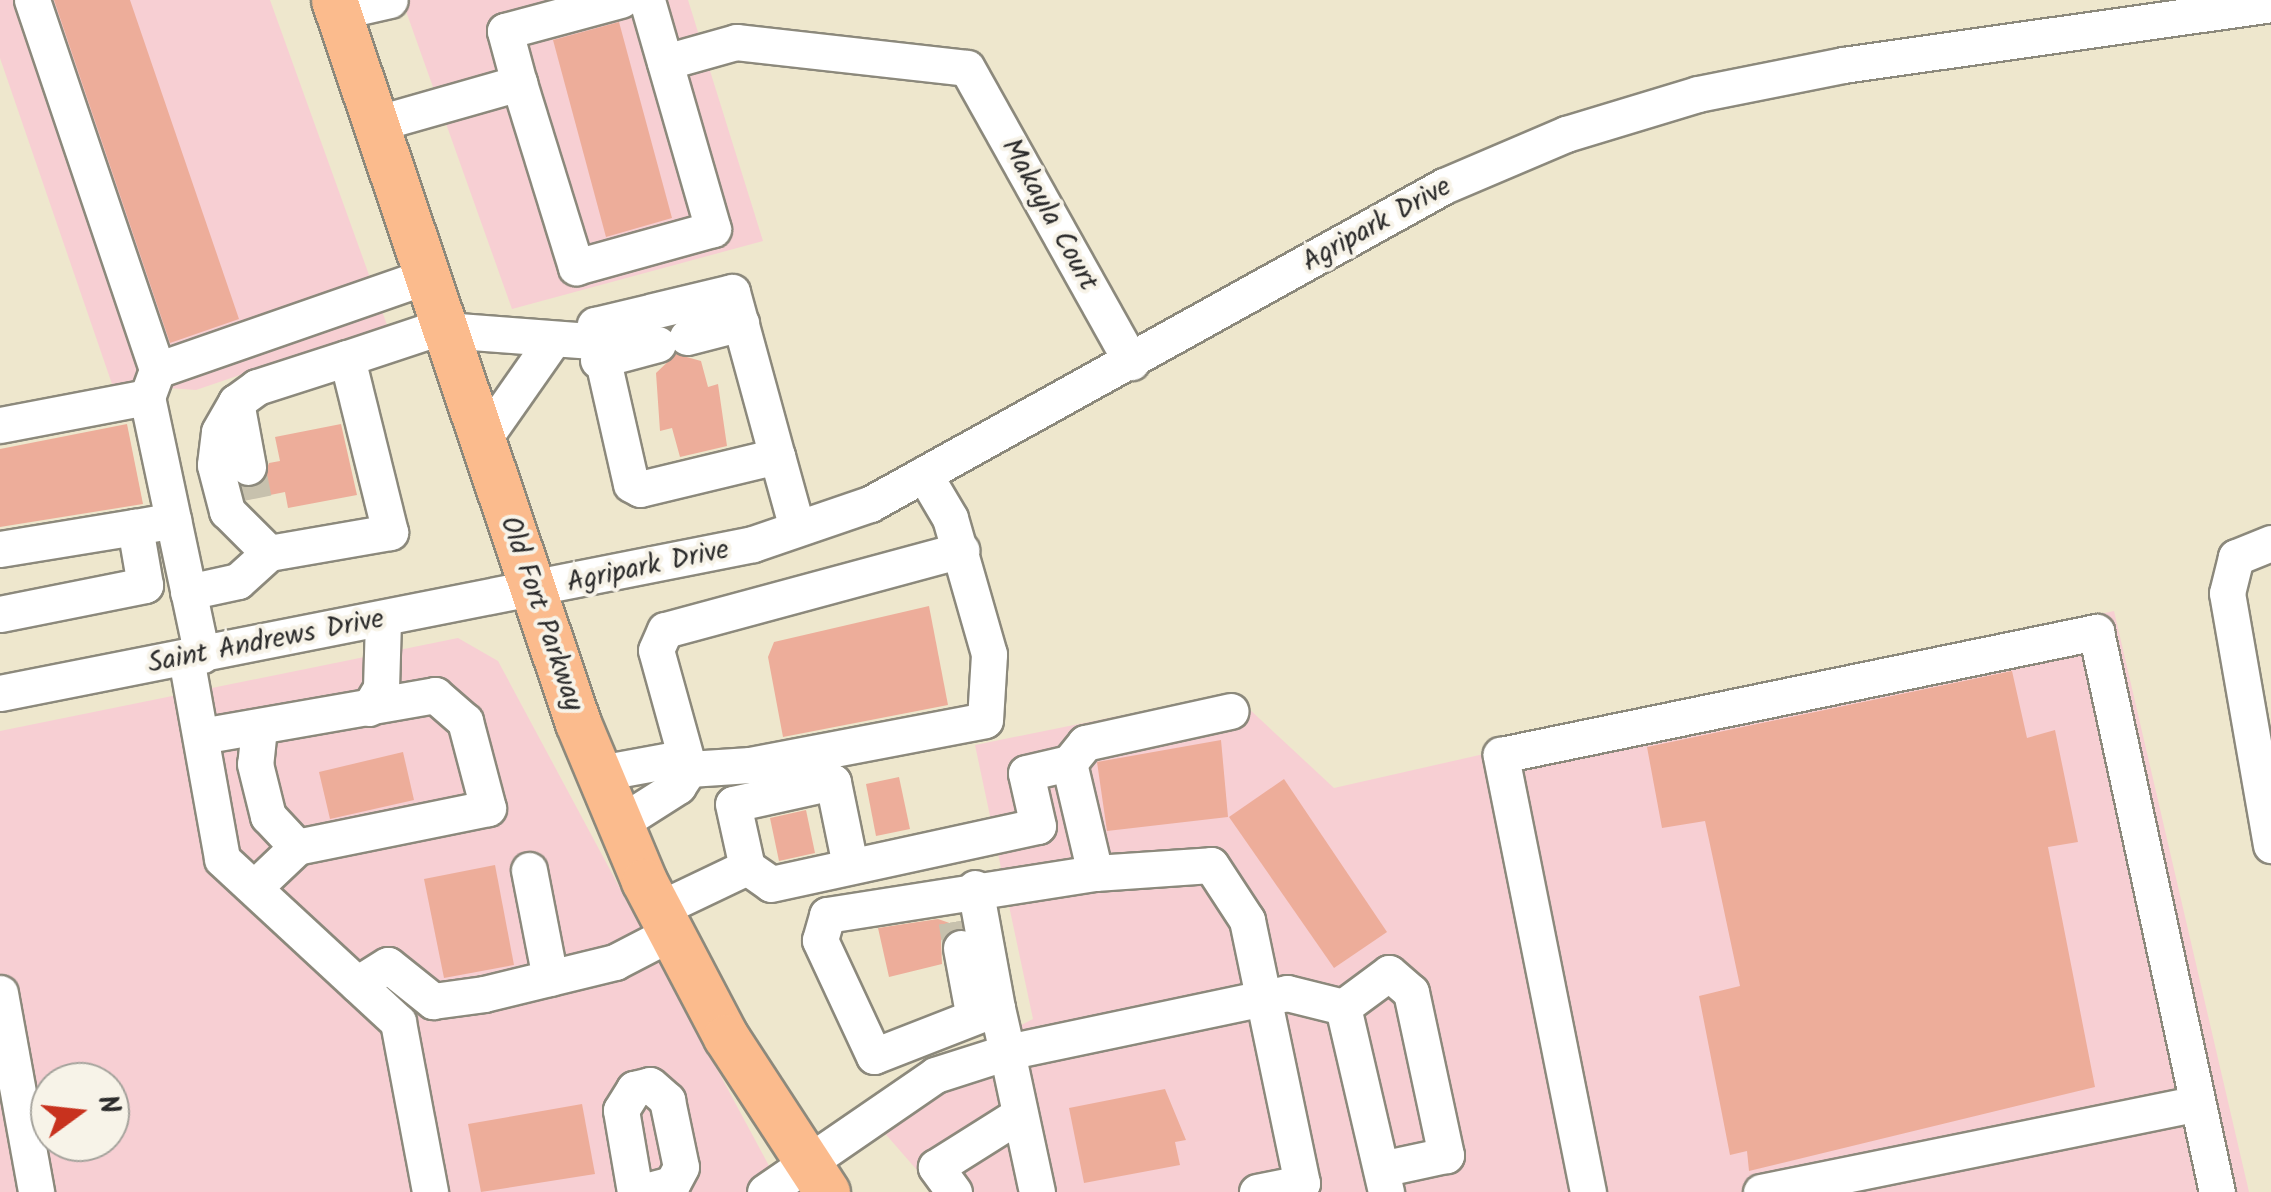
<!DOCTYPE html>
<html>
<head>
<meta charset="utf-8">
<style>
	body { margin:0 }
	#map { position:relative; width:2271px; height:1192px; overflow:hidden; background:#eee7cd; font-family:Kalam,sans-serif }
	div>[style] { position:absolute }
	.built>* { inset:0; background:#f7cfd3 }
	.building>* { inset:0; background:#edad9a }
	.minor-tunnel>* { height:35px; margin-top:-17.5px; transform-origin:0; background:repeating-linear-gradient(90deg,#c7c1ad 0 35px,transparent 0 53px) }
	.roads { filter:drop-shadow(2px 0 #8c897c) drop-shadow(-2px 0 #8c897c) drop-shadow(0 2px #8c897c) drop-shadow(0 -2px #8c897c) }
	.minor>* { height:35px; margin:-17.5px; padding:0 17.5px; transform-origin:17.5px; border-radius:17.5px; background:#fff }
	.major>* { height:45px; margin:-22.5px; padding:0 22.5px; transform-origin:22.5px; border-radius:22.5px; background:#fbbb8d }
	span { translate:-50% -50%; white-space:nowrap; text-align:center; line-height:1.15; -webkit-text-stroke:8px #f7f3e8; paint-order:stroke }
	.street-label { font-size:28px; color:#2b2b2b }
	.north { position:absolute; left:30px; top:1062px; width:100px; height:100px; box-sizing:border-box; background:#f7f3e8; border:2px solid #a5a39c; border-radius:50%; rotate:75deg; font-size:28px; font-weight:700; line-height:40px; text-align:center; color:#2b2b2b }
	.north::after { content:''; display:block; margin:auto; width:35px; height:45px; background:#c8321e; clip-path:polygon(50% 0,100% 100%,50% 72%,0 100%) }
</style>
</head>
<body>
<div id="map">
	<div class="built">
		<div style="clip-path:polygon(0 0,270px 0,387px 325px,196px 390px,112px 384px,0 58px)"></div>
		<div style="clip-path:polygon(402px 0,688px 0,763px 241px,512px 309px)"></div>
		<div style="clip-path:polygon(2114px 611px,2249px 1192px,936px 1192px,862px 1107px,1033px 1019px,975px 745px,1232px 693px,1334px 788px)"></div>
		<div style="clip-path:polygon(evenodd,458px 638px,498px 661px,783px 1192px,0 1192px,0 731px,458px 638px,50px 1082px,110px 1082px,110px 1142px,50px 1142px,50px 1082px)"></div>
	</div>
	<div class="building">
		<div style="clip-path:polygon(54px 0,130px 0,239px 319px,170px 343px)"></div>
		<div style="clip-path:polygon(619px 22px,672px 218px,606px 237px,553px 40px)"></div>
		<div style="clip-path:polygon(676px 354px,701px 361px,708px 387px,718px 384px,727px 446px,680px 457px,672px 428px,660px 431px,656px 373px)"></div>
		<div style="clip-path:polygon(127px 424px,143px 504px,0 527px,0 449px)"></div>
		<div style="clip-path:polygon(341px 424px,357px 495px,288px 508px,285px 492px,246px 500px,243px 487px,261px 484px,269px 463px,280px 461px,275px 437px)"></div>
		<div style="clip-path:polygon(929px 606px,948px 705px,783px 737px,768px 657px,774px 642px)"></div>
		<div style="clip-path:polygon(2012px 671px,2027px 738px,2055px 730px,2078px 842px,2048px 847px,2095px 1087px,1749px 1171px,1747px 1151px,1730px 1155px,1699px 996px,1740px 986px,1705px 821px,1662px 828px,1647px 747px)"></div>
		<div style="clip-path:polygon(1221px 740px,1228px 817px,1107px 831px,1097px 762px)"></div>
		<div style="clip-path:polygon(403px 752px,414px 800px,330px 819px,319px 772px)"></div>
		<div style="clip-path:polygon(899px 777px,910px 829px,876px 836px,866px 784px)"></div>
		<div style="clip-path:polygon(1284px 779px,1387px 932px,1334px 968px,1229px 817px)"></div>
		<div style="clip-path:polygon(806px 810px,815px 853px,779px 861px,770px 818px)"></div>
		<div style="clip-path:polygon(495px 865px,514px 965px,444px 978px,424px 879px)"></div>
		<div style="clip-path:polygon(938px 919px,961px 927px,941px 940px,942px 964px,889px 977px,878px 928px)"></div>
		<div style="clip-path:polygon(1165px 1089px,1186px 1140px,1175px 1142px,1180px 1165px,1084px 1183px,1069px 1108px)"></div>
		<div style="clip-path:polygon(582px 1104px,595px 1174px,481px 1192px,468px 1124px)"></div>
	</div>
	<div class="minor-tunnel">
		<div style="left:248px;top:467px;width:32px;rotate:79deg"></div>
		<div style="left:956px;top:921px;width:27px;rotate:80deg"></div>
	</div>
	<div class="roads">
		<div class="minor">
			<div style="left:32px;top:0;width:391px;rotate:71.3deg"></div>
			<div style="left:157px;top:370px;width:29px;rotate:110deg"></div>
			<div style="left:147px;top:397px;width:264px;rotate:78deg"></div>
			<div style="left:337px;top:12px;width:54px;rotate:-12.8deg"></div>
			<div style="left:665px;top:62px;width:74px;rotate:-15.7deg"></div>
			<div style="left:736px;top:42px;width:232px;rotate:6.4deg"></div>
			<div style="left:967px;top:68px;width:337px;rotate:60.8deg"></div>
			<div style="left:519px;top:83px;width:54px;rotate:-105.1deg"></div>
			<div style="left:505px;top:31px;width:120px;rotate:-15deg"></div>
			<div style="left:375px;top:124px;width:150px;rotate:-15.9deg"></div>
			<div style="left:519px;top:83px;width:193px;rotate:72.8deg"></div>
			<div style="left:576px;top:267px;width:142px;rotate:-15.5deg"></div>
			<div style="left:713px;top:229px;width:238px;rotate:-106.1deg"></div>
			<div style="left:732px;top:292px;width:170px;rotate:74.7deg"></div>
			<div style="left:777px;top:456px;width:141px;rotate:166.5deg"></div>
			<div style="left:640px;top:489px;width:10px;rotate:-151deg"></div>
			<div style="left:631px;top:484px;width:163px;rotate:-102.8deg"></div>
			<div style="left:595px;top:325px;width:141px;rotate:-13.5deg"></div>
			<div style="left:445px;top:330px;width:148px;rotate:4.3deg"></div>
			<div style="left:687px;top:337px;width:56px;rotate:-14.5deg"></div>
			<div style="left:347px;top:358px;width:101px;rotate:-18.4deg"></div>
			<div style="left:598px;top:360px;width:62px;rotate:-14.9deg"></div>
			<div style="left:157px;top:370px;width:286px;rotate:-19.2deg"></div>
			<div style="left:236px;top:402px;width:66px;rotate:79.5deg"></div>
			<div style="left:0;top:425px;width:150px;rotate:-10.8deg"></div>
			<div style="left:482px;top:441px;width:118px;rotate:-55deg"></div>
			<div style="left:777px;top:456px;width:75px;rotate:74.5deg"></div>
			<div style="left:2271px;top:543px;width:38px;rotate:158deg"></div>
			<div style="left:2236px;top:557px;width:37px;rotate:104deg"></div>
			<div style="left:2227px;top:593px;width:256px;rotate:80.1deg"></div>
			<div style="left:0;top:549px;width:137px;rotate:-9.3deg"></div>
			<div style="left:188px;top:592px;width:51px;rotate:-12.4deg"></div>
			<div style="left:238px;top:581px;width:42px;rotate:-42.1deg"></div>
			<div style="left:269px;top:553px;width:123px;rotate:-9.8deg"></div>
			<div style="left:390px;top:532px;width:179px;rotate:-103.9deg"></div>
			<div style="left:347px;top:358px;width:95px;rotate:162.1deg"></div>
			<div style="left:257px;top:387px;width:26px;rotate:144deg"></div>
			<div style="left:236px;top:402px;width:34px;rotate:120deg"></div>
			<div style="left:219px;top:432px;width:33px;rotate:97deg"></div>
			<div style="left:215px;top:465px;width:48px;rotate:75.4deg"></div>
			<div style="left:227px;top:511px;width:59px;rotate:45deg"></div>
			<div style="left:0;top:614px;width:148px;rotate:-11.3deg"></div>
			<div style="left:145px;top:585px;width:59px;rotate:-99.8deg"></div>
			<div style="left:135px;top:527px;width:39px;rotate:-10deg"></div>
			<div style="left:186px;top:658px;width:204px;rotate:79.8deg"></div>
			<div style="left:222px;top:859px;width:240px;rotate:42.8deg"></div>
			<div style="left:398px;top:1022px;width:173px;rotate:79.3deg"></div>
			<div style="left:0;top:693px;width:768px;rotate:-11.19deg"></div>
			<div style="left:753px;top:544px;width:124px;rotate:-18.9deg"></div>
			<div style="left:870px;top:504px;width:656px;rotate:-28.99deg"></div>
			<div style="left:1444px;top:186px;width:133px;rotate:-23.1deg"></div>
			<div style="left:1566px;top:134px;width:138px;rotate:-16.9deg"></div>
			<div style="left:1698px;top:94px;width:148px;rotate:-11.3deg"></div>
			<div style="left:1843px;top:65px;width:432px;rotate:-8.1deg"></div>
			<div style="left:369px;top:708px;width:23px;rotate:-59deg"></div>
			<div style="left:381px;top:688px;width:68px;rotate:-88.3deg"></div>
			<div style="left:259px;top:728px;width:36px;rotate:96deg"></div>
			<div style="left:255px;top:764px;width:54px;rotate:76deg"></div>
			<div style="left:268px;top:816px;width:42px;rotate:46.9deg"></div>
			<div style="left:201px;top:736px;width:238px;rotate:-9.9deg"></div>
			<div style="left:435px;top:695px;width:40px;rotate:41deg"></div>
			<div style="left:465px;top:721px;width:90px;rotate:75.2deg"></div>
			<div style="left:488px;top:808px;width:195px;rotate:168.5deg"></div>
			<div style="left:297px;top:847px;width:59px;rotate:136.4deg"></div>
			<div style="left:1069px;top:763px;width:26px;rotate:-51deg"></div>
			<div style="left:1085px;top:743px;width:149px;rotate:-12.4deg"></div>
			<div style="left:600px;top:773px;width:72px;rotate:-10.4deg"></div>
			<div style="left:671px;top:760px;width:20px;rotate:27deg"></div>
			<div style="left:689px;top:769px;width:61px;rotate:-3.8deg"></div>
			<div style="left:750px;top:765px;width:239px;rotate:-10.8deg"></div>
			<div style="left:985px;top:720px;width:66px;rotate:-86.5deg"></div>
			<div style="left:989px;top:654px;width:141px;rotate:-106deg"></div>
			<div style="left:950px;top:518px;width:51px;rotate:-120.6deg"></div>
			<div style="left:620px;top:823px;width:69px;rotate:-32.5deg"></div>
			<div style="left:678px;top:786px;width:20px;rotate:-57deg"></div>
			<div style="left:689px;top:769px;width:123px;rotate:-105.5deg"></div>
			<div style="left:656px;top:650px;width:22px;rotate:-66deg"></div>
			<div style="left:665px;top:630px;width:307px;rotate:-15.1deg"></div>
			<div style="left:850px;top:865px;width:85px;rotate:-101.6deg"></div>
			<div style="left:833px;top:782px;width:102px;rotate:167.6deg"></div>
			<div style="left:733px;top:804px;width:65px;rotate:77.5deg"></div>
			<div style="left:747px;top:867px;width:29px;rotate:35deg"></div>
			<div style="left:771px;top:884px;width:273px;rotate:-12.3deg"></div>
			<div style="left:1038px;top:826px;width:54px;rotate:-102.8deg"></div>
			<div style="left:1026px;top:773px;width:44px;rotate:-13.1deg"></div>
			<div style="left:1069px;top:763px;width:113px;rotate:76.7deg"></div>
			<div style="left:1095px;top:873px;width:116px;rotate:-3.9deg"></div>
			<div style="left:1211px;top:865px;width:66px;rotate:56.8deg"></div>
			<div style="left:1247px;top:920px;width:269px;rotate:78.2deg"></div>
			<div style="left:1302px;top:1183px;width:46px;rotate:168.7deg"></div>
			<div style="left:529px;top:870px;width:110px;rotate:79deg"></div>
			<div style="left:975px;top:888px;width:122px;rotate:79.6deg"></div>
			<div style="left:659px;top:909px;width:98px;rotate:-25.5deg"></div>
			<div style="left:961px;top:948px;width:66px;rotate:79.5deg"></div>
			<div style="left:357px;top:984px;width:36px;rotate:-32deg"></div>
			<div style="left:388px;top:965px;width:58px;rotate:38.7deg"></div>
			<div style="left:433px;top:1001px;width:51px;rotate:-7.8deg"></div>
			<div style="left:484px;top:994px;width:135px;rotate:-13.7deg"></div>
			<div style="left:615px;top:962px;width:63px;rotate:-27.4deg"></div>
			<div style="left:0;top:993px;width:202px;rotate:79.7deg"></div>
			<div style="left:1343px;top:1007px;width:57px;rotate:-36.5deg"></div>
			<div style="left:1389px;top:973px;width:29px;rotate:41deg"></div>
			<div style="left:1411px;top:992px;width:167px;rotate:77.9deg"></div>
			<div style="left:1446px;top:1155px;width:66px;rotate:167.8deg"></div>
			<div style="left:635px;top:1192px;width:83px;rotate:-99.7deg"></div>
			<div style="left:621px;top:1110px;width:25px;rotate:-58deg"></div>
			<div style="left:634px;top:1089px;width:16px;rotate:-14deg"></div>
			<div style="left:650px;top:1085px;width:23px;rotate:41deg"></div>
			<div style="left:667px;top:1100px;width:68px;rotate:78.2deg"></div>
			<div style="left:681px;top:1167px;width:19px;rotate:118deg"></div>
			<div style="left:672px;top:1184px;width:31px;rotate:165deg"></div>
			<div style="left:765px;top:1192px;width:206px;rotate:-34.5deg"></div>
			<div style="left:935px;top:1075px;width:76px;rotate:-17.7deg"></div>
			<div style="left:1007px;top:1052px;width:45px;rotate:-102.8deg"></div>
			<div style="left:997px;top:1008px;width:132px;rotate:158.7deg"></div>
			<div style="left:874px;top:1056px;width:128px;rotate:-115deg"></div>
			<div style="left:820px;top:940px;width:26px;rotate:-74deg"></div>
			<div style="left:827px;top:915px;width:271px;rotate:-8.9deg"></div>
			<div style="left:954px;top:1192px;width:31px;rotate:-126deg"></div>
			<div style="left:936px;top:1167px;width:99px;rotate:-32.2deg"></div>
			<div style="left:1037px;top:1192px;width:143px;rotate:-102.1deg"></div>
			<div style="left:1007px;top:1052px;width:286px;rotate:-11.9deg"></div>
			<div style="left:1287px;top:993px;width:58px;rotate:14deg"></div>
			<div style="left:1343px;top:1007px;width:190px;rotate:76.9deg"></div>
			<div style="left:1588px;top:1192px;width:446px;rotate:-101.3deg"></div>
			<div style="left:1501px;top:755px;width:608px;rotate:-11.68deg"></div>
			<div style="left:2096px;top:632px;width:573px;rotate:77.81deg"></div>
			<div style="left:1761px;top:1192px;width:445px;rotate:-11.5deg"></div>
		</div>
		<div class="major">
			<div style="left:334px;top:0;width:763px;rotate:71.35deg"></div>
			<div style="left:578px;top:723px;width:171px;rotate:67.3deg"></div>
			<div style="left:644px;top:881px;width:176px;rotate:62.3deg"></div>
			<div style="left:726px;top:1037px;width:185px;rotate:56.9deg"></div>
		</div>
	</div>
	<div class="street-label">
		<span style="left:1049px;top:215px;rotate:61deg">Makayla Court</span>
		<span style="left:1377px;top:225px;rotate:-29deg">Agripark Drive</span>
		<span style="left:648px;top:567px;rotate:-12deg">Agripark Drive</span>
		<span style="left:541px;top:614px;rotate:71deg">Old Fort Parkway</span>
		<span style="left:266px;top:642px;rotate:-11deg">Saint Andrews Drive</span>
	</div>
	<div class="north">N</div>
</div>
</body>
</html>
